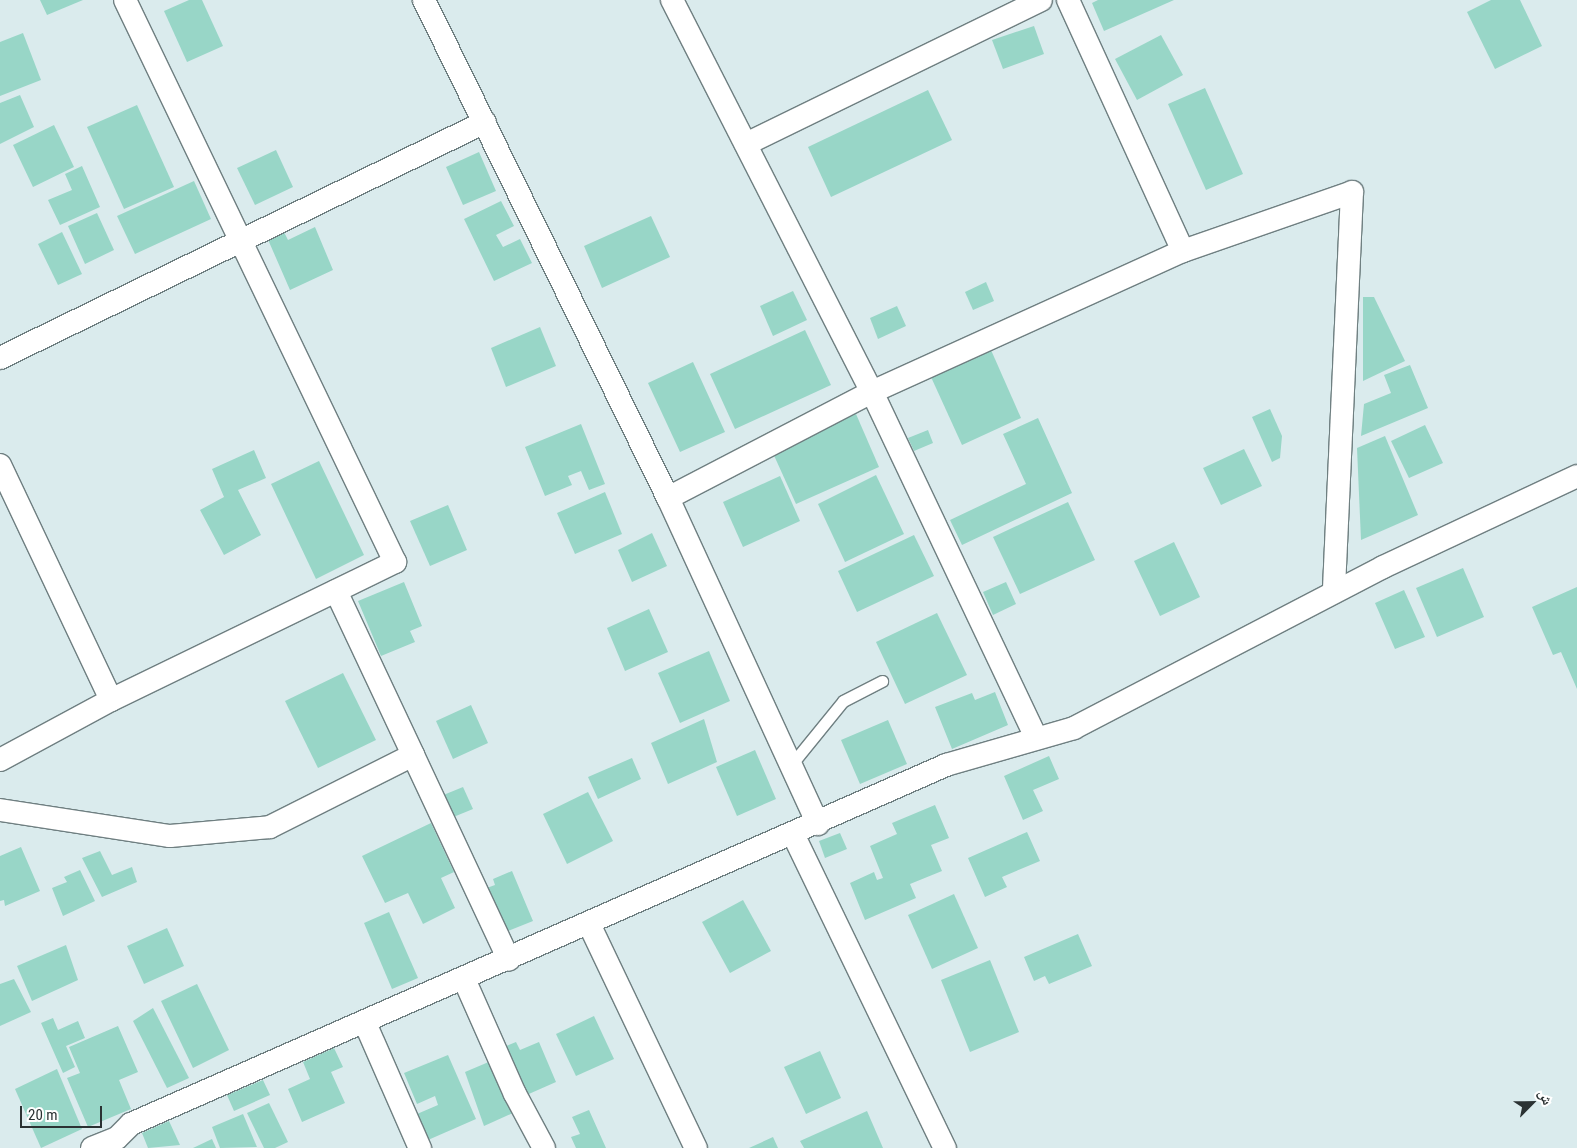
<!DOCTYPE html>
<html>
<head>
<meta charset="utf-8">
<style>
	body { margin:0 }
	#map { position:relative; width:1577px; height:1148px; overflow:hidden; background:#daebed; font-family:"Roboto Condensed","Noto Naskh Arabic",sans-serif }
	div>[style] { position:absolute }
	.building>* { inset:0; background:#98d6c7 }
	.roads { filter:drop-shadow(1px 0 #6f7f81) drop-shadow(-1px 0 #6f7f81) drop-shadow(0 1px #6f7f81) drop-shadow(0 -1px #6f7f81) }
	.lane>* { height:11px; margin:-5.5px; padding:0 5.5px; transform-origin:5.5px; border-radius:5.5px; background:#fff }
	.street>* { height:22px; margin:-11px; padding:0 11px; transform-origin:11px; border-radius:11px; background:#fff }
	span { translate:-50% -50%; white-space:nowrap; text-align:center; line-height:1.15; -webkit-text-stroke:4px #fff; paint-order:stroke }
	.north { position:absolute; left:1507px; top:1078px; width:50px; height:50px; -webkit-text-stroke:4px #fff; paint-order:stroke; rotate:67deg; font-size:14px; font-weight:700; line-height:20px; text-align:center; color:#2b3233 }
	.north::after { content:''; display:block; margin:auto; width:18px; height:22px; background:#2b3233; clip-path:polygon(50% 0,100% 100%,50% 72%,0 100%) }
	.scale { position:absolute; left:20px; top:1106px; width:82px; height:22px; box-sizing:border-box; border:2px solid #2b3233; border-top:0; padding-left:6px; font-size:15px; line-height:18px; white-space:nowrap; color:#2b3233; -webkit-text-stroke:4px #fff; paint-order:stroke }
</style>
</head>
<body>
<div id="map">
	<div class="building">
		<div style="clip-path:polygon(40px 0,83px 0,47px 15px)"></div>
		<div style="clip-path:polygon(189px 0,202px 0,223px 46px,187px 62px,164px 11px)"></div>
		<div style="clip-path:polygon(1098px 0,1174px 0,1104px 31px,1092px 3px)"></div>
		<div style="clip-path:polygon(1491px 0,1520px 0,1542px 46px,1495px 69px,1467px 12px)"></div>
		<div style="clip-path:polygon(1034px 26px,1044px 54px,1003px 69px,992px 40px)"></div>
		<div style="clip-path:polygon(23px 33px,41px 80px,0 96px,0 42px)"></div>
		<div style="clip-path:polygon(1161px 35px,1183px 75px,1137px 100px,1115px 59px)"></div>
		<div style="clip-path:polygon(1205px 88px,1243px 174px,1206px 190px,1168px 104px)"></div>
		<div style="clip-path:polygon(928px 90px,952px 140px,831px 197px,808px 147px)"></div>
		<div style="clip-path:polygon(20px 95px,34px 127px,0 144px,0 103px)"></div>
		<div style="clip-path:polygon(137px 105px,174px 187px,124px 209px,87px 127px)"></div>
		<div style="clip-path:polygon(54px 125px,74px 167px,33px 187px,13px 145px)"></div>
		<div style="clip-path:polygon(276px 150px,293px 187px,255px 205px,237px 168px)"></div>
		<div style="clip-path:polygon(479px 152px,496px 191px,463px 205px,446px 167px)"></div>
		<div style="clip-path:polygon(82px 166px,100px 207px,60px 225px,48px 200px,72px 190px,65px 174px)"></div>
		<div style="clip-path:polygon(194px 181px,211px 219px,135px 254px,117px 216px)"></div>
		<div style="clip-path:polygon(501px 201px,514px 226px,496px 235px,503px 247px,520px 239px,532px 263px,494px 281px,464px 219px)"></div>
		<div style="clip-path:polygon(97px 213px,114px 250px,85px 264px,68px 226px)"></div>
		<div style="clip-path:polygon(651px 216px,670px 257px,602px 288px,584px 246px)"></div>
		<div style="clip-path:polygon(315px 227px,333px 270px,290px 290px,266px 235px,282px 228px,288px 240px)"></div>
		<div style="clip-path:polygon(62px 232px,82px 274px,58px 285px,38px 244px)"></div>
		<div style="clip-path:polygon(986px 282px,994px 301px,973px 310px,965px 292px)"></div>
		<div style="clip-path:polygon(793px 291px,807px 320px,773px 336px,760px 306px)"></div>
		<div style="clip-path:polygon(1363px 297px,1374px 297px,1405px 361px,1363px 381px)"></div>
		<div style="clip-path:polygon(897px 306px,906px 326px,878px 339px,870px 318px)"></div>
		<div style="clip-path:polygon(540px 327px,556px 366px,506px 387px,491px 348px)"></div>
		<div style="clip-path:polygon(805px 330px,831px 385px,735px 429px,710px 374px)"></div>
		<div style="clip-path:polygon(991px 350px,1021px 418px,962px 445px,931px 377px)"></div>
		<div style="clip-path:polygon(693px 362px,725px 432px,680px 452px,648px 383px)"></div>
		<div style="clip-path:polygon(1410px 365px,1428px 408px,1361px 436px,1364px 404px,1391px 393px,1384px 375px)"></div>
		<div style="clip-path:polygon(1270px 409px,1282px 436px,1280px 458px,1272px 462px,1252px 417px)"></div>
		<div style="clip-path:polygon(856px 414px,879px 467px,796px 504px,772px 451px)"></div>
		<div style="clip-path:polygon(1038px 418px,1072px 493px,962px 545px,950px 520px,1026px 484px,1003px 434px)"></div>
		<div style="clip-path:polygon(581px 424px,605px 484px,589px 490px,581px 471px,568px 476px,572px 485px,545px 496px,525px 447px)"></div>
		<div style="clip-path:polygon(1425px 425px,1443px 463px,1409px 478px,1391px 441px)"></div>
		<div style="clip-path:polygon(928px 430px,933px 443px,914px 451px,908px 438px)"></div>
		<div style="clip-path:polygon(1385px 436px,1418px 515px,1361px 540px,1357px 448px)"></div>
		<div style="clip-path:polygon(1244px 449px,1262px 486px,1221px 505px,1203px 468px)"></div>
		<div style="clip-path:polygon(254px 450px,266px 478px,238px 490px,261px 535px,224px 555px,200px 510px,224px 497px,212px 469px)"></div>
		<div style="clip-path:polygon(319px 461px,364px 555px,316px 579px,271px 484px)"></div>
		<div style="clip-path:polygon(876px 475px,904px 534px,845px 562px,818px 504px)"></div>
		<div style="clip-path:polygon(780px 476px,800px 521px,743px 547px,723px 502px)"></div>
		<div style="clip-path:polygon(605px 492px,622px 534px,575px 554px,557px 513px)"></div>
		<div style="clip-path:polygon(1068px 502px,1095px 560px,1020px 594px,993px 537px)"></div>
		<div style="clip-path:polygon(448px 505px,467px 550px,430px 566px,410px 521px)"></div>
		<div style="clip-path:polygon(652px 533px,667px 566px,632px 582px,618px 550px)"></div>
		<div style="clip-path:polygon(914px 535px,934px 576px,857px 612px,838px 571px)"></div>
		<div style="clip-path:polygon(1174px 542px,1200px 597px,1160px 616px,1134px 561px)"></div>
		<div style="clip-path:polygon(1463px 568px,1484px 617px,1437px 637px,1416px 588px)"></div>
		<div style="clip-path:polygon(404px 582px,422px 626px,410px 631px,415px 642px,381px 656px,358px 601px)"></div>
		<div style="clip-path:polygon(1006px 582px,1016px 604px,993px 615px,983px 592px)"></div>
		<div style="clip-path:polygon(1577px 587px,1577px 689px,1561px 652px,1553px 655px,1532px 607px)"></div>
		<div style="clip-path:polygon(1404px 590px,1425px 637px,1395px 649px,1375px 603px)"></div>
		<div style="clip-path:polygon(649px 609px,668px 652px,625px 671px,607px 628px)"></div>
		<div style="clip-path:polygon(937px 613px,967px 675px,905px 704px,876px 642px)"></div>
		<div style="clip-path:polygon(709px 651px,730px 701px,680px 723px,658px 673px)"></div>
		<div style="clip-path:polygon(343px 673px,376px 740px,318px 768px,285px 701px)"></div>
		<div style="clip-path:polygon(995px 692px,1008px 725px,952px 749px,935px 707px,972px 693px,975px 700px)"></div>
		<div style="clip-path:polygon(471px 705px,488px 743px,453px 759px,436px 721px)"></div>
		<div style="clip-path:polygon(704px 719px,717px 762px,668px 784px,651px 743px)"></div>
		<div style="clip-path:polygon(888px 720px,907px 764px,860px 784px,841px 740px)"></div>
		<div style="clip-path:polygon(755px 750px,776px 799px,737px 816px,716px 767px)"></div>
		<div style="clip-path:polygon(1049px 756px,1059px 779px,1033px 790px,1043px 811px,1023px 820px,1004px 776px)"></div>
		<div style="clip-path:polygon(632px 758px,641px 779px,598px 799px,588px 777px)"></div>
		<div style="clip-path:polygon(463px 787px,473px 809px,451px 818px,441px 796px)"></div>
		<div style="clip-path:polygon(588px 792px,613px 841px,567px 864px,543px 814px)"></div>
		<div style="clip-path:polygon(935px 805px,949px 838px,931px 845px,942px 871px,910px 884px,916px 898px,865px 920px,850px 883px,874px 872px,877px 880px,883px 878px,870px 846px,897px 834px,892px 823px)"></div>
		<div style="clip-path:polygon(431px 823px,454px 872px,441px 878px,455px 908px,423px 924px,408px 893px,385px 903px,362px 856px)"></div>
		<div style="clip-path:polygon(1027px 832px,1040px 861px,1002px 877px,1007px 887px,985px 897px,968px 858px)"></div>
		<div style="clip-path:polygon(840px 833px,847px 849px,825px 858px,819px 841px)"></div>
		<div style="clip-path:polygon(21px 847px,40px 891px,5px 906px,4px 900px,0 901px,0 856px)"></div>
		<div style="clip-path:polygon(100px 851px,112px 875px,132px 867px,137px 882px,102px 897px,82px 858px)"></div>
		<div style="clip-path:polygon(80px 870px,95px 901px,63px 916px,52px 888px,67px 882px,64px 877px)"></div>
		<div style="clip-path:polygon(512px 871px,533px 921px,503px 933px,484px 889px,495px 885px,493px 879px)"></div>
		<div style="clip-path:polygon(954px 894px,978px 948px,932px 969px,908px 915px)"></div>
		<div style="clip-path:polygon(743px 900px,771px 951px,730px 973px,702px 922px)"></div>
		<div style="clip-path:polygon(389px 912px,418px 978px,392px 989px,364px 923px)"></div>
		<div style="clip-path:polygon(167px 928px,184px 966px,144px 984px,127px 946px)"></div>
		<div style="clip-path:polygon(1078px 934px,1092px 966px,1049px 984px,1045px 976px,1034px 981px,1024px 957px)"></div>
		<div style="clip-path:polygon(66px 945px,78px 980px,32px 1001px,17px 966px)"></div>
		<div style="clip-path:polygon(990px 960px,1019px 1032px,970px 1052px,941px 980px)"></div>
		<div style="clip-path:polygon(14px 979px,31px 1012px,0 1026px,0 984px)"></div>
		<div style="clip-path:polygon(197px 984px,229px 1050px,193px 1068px,161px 1001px)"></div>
		<div style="clip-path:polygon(153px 1008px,189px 1078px,167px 1088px,133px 1021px)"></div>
		<div style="clip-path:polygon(594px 1016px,614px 1059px,576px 1076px,556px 1034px)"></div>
		<div style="clip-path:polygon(53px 1018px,58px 1030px,78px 1021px,85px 1038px,66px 1046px,75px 1067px,63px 1073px,41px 1023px)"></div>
		<div style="clip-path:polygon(118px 1026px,138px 1072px,119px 1080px,131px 1109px,88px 1127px,67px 1078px,80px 1073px,69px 1047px)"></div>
		<div style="clip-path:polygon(516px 1042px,520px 1050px,539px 1042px,556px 1082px,522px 1097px,501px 1048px)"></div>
		<div style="clip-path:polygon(334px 1048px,343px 1067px,331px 1072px,345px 1103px,302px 1122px,288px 1089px,310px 1079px,303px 1062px)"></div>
		<div style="clip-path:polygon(820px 1051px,841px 1098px,806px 1114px,784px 1067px)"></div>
		<div style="clip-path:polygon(448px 1055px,476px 1119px,428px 1140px,417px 1114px,438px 1105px,435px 1096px,417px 1104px,404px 1073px)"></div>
		<div style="clip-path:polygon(491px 1061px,513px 1113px,484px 1126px,465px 1072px)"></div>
		<div style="clip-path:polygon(57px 1069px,82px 1129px,41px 1148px,15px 1089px)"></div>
		<div style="clip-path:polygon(263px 1080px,270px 1095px,234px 1111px,227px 1095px)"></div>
		<div style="clip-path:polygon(269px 1103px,288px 1142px,275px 1148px,264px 1148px,247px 1113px)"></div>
		<div style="clip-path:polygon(589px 1110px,606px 1148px,576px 1148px,571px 1137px,580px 1134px,572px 1117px)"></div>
		<div style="clip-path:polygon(867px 1111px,883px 1148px,804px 1148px,800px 1141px)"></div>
		<div style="clip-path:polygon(243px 1114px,257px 1147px,220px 1148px,212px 1127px)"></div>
		<div style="clip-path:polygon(169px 1121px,180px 1145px,148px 1148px,142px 1133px)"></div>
		<div style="clip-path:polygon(773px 1137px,778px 1148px,749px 1148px)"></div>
		<div style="clip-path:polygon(212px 1139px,216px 1148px,193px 1148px)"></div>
	</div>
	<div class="roads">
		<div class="lane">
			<div style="left:791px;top:765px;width:82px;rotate:-50.9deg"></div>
			<div style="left:843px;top:701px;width:44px;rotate:-27.1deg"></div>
		</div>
		<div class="street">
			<div style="left:424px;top:0;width:555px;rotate:63.9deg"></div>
			<div style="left:668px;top:498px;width:359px;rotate:65.3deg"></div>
			<div style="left:672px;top:0;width:440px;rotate:63deg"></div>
			<div style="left:872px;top:392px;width:383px;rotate:64.6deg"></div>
			<div style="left:1068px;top:0;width:276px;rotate:65.4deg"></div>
			<div style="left:746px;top:144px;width:328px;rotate:-26deg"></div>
			<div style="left:0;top:358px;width:539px;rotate:-25.95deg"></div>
			<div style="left:0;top:465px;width:260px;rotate:64.7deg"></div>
			<div style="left:668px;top:498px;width:230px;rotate:-27.5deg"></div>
			<div style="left:872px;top:392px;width:341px;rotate:-24.4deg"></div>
			<div style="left:1183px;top:251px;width:179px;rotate:-19.2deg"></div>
			<div style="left:1352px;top:192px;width:400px;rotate:92.6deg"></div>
			<div style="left:336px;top:591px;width:181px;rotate:64.8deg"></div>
			<div style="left:0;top:760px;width:126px;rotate:-28.4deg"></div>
			<div style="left:111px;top:700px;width:316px;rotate:-25.9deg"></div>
			<div style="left:395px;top:562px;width:623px;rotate:-115.66deg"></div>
			<div style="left:0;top:810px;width:172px;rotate:8.7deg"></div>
			<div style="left:170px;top:836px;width:100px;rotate:-5.1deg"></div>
			<div style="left:270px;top:827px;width:160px;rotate:-26.7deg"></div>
			<div style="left:413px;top:755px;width:226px;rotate:64.9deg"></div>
			<div style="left:793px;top:834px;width:349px;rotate:64.2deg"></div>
			<div style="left:589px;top:924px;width:248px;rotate:64.5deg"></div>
			<div style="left:464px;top:979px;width:126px;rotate:66.1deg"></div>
			<div style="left:515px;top:1094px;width:61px;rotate:61.8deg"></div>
			<div style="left:365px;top:1023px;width:137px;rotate:66.3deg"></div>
			<div style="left:92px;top:1148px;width:27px;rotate:-22deg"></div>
			<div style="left:117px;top:1138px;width:20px;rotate:-45deg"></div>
			<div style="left:131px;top:1124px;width:891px;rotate:-23.77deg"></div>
			<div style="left:946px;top:765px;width:133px;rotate:-16.1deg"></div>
			<div style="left:1074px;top:728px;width:348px;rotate:-27.5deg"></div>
			<div style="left:1383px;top:567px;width:214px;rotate:-25.1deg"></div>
		</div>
	</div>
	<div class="north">ش</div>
	<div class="scale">20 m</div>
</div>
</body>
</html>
